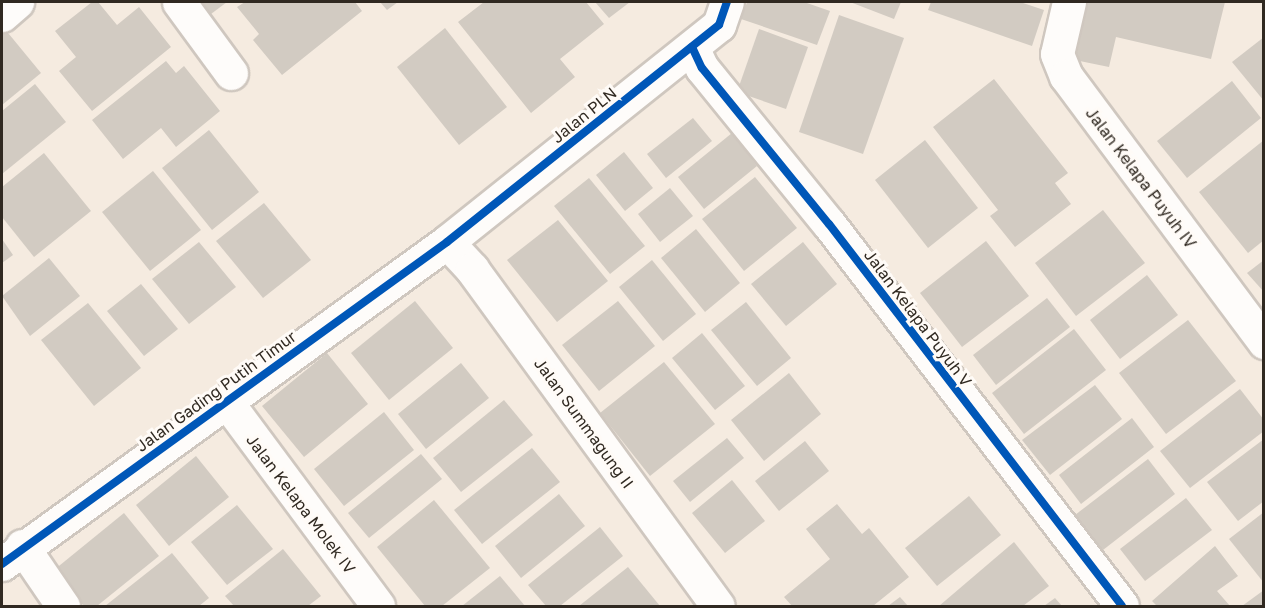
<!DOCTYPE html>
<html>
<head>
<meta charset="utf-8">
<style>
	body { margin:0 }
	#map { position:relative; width:1265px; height:608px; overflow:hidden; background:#f5ebe0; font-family:"Golos Text",sans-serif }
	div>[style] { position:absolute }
	.building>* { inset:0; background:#d2cbc2 }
	.roads { filter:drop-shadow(2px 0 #cfc7bf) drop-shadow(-2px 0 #cfc7bf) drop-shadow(0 2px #cfc7bf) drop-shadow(0 -2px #cfc7bf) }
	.minor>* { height:33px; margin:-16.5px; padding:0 16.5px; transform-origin:16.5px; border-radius:16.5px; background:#fefcfa }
	.cycleway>* { height:8px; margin:-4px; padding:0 4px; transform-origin:4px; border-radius:4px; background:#0057b8 }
	span { translate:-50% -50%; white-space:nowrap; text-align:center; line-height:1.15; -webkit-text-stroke:6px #fffbf7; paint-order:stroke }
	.street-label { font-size:16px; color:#302921 }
	.frame { position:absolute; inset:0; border:3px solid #302921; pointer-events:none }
</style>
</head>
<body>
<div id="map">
	<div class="building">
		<div style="clip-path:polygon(92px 2px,98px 2px,117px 25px,139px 7px,171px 47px,92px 111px,59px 71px,76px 57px,55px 31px)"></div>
		<div style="clip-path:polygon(201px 2px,227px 2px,211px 14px)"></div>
		<div style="clip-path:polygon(245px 2px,355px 2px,362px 11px,282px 75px,253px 40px,259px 34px,237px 7px)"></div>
		<div style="clip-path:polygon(380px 2px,398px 2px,387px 10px)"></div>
		<div style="clip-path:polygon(484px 2px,586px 2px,604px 24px,560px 59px,575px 77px,531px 113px,458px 22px)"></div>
		<div style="clip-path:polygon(595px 2px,630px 2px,609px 18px)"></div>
		<div style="clip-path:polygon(747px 2px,804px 2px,830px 11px,817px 45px,741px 19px)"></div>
		<div style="clip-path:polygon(850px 2px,901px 2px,894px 19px)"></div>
		<div style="clip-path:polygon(931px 2px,1020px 2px,1044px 10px,1032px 46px,928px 10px)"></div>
		<div style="clip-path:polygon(1078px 2px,1225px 2px,1211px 59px,1116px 37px,1109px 67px,1065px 58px)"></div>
		<div style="clip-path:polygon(839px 15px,904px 38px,863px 154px,799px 132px)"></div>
		<div style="clip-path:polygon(4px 28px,41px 73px,2px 105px,2px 30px)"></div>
		<div style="clip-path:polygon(445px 28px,507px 107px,459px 145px,397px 67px)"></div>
		<div style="clip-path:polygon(759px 29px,808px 47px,786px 109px,737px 92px)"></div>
		<div style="clip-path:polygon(1264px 37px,1264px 101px,1232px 62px)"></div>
		<div style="clip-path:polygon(166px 61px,176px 73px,184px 66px,220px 111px,176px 147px,161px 128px,123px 159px,92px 120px)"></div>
		<div style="clip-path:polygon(994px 79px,1068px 173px,1055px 183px,1071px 204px,1015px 247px,990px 216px,998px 210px,933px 127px)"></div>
		<div style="clip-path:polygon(1232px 81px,1261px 118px,1187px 178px,1157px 141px)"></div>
		<div style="clip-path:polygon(35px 84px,66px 122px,2px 174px,2px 111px)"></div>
		<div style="clip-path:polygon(693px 118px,712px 141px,666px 178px,647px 154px)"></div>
		<div style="clip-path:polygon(209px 130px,259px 192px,212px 230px,162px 168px)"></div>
		<div style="clip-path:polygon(732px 133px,757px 166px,704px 209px,678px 177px)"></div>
		<div style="clip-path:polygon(925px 140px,978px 208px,928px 248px,875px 180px)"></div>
		<div style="clip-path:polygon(1264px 140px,1264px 240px,1248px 253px,1199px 192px)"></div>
		<div style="clip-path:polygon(624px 152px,653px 188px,625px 211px,596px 175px)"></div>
		<div style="clip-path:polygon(44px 153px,91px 211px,34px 257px,2px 217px,2px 187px)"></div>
		<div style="clip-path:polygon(153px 171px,201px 230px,150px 271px,102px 212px)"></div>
		<div style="clip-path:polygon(755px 177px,797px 228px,744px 271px,702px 219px)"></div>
		<div style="clip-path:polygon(589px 178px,645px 246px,610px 274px,554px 206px)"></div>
		<div style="clip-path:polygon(670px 188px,693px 216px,660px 242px,638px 214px)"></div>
		<div style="clip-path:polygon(264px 203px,311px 260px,263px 298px,216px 241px)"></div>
		<div style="clip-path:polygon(1103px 210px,1145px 263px,1076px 316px,1035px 263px)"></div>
		<div style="clip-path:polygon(558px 220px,608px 281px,557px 322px,507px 260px)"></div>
		<div style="clip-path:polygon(696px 229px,740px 283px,705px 312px,661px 258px)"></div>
		<div style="clip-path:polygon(2px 239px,13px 255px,2px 263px)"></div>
		<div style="clip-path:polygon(986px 241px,1029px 296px,962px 347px,920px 293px)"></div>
		<div style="clip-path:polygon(199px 242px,236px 287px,189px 324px,152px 279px)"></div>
		<div style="clip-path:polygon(803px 242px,837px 284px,786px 326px,751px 284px)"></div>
		<div style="clip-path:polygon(49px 258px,80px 296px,30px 336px,2px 296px)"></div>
		<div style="clip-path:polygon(652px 260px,696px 314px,663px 341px,619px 287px)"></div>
		<div style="clip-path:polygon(1264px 260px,1264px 292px,1247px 273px)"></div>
		<div style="clip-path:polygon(1147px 275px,1178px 315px,1120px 359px,1090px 320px)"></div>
		<div style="clip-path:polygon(141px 284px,178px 329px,144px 356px,107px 311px)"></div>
		<div style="clip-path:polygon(1047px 298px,1070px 327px,996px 385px,973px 355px)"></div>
		<div style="clip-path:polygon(415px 301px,453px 348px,389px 400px,351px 353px)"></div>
		<div style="clip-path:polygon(618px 301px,655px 346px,599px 391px,562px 345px)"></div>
		<div style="clip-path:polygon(746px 302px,791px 358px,757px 386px,711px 330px)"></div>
		<div style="clip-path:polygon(88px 303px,141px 368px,94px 406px,41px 340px)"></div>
		<div style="clip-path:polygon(1188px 320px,1236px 381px,1166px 434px,1119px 373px)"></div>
		<div style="clip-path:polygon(1074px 329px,1106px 370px,1024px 434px,992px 393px)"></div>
		<div style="clip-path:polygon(702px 333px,745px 386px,715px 410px,672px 358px)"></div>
		<div style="clip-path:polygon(327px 353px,368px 404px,304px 457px,262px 406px)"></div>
		<div style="clip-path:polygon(664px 362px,715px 424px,650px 476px,600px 413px)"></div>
		<div style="clip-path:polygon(461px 363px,489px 398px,426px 449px,398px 414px)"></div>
		<div style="clip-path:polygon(789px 373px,821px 414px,764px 461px,731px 420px)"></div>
		<div style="clip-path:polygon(1095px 385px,1122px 419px,1050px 475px,1022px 440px)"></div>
		<div style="clip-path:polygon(1240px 389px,1264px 420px,1264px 431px,1190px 488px,1160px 451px)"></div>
		<div style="clip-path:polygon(504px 400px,533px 435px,461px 492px,433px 458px)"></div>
		<div style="clip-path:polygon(384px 412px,414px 450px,344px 506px,314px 469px)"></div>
		<div style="clip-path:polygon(1132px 418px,1154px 447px,1081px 504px,1059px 475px)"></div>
		<div style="clip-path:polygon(727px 438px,744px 458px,690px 502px,673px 481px)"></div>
		<div style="clip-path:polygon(1264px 439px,1264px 501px,1238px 521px,1207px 482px)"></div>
		<div style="clip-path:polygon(805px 441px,829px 471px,779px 511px,755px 481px)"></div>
		<div style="clip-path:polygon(532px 448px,560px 482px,482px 544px,454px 510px)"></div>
		<div style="clip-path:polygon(421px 454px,442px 479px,369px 538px,348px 513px)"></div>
		<div style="clip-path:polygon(196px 456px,229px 497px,169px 546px,136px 505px)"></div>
		<div style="clip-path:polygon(1148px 459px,1175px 494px,1103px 550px,1075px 515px)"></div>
		<div style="clip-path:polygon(732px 480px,765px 521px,725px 553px,692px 513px)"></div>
		<div style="clip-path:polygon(559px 494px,585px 526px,521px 578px,495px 546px)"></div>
		<div style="clip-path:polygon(969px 496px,1001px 535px,937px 586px,905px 548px)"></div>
		<div style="clip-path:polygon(1186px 498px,1212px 530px,1145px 581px,1120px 549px)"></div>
		<div style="clip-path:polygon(434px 500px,490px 568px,442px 606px,425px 606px,377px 547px)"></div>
		<div style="clip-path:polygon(837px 504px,862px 534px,869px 528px,909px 577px,873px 606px,792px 606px,784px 597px,830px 559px,806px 529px)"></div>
		<div style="clip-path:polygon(237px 505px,273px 549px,227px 585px,191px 542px)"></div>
		<div style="clip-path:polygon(1264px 512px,1264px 583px,1229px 539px)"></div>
		<div style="clip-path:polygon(124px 513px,159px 556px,97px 606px,84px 606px,54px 570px)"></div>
		<div style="clip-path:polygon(600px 527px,623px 556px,560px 606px,546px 606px,528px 585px)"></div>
		<div style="clip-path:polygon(1014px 542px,1049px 586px,1023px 606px,939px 606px)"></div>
		<div style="clip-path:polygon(1215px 546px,1238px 576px,1217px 591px,1230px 606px,1157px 606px,1152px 601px)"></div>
		<div style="clip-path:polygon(283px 549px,321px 596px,308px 606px,234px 606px,225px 596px)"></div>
		<div style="clip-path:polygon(172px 553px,209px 598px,199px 606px,105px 606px)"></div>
		<div style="clip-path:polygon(628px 567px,660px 606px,579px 606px)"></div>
		<div style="clip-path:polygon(500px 576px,525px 606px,462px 606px)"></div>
		<div style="clip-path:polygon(1264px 590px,1264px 606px,1242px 606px)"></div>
		<div style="clip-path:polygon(900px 597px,908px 606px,888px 606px)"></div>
		<div style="clip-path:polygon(1055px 598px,1062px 606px,1044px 606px)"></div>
	</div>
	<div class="roads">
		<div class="minor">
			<div style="left:179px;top:2px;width:88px;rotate:53.8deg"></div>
			<div style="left:1069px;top:2px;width:53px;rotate:103deg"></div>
			<div style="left:1057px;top:54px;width:24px;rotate:68deg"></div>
			<div style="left:1066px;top:76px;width:332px;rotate:53.3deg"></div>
			<div style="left:2px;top:15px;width:20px;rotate:-41deg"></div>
			<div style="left:692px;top:47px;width:23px;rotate:65deg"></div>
			<div style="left:702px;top:68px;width:201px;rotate:50.9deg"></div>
			<div style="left:829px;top:224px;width:481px;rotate:52.5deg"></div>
			<div style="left:447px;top:242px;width:37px;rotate:47deg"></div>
			<div style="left:472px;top:269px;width:417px;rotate:53.9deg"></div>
			<div style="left:226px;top:401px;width:255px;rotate:53.4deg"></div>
			<div style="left:22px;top:546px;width:73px;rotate:55.7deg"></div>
			<div style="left:2px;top:564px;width:549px;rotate:-35.89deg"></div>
			<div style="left:447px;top:242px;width:348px;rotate:-38.6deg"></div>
			<div style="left:719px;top:25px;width:24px;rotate:-71deg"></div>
		</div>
	</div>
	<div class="cycleway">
		<div style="left:692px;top:47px;width:23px;rotate:65deg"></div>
		<div style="left:702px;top:68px;width:201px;rotate:50.9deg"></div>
		<div style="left:829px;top:224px;width:481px;rotate:52.5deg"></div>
		<div style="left:2px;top:564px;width:549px;rotate:-35.89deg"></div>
		<div style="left:447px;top:242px;width:348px;rotate:-38.6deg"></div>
		<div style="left:719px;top:25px;width:24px;rotate:-71deg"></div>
	</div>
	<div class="street-label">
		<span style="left:584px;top:115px;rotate:-39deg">Jalan PLN</span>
		<span style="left:1141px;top:178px;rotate:53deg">Jalan Kelapa Puyuh IV</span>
		<span style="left:918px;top:318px;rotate:53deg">Jalan Kelapa Puyuh V</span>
		<span style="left:216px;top:391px;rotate:-36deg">Jalan Gading Putih Timur</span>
		<span style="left:584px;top:423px;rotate:54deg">Jalan Summagung II</span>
		<span style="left:301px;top:504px;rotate:53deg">Jalan Kelapa Molek IV</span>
	</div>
	<div class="frame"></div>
</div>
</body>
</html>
